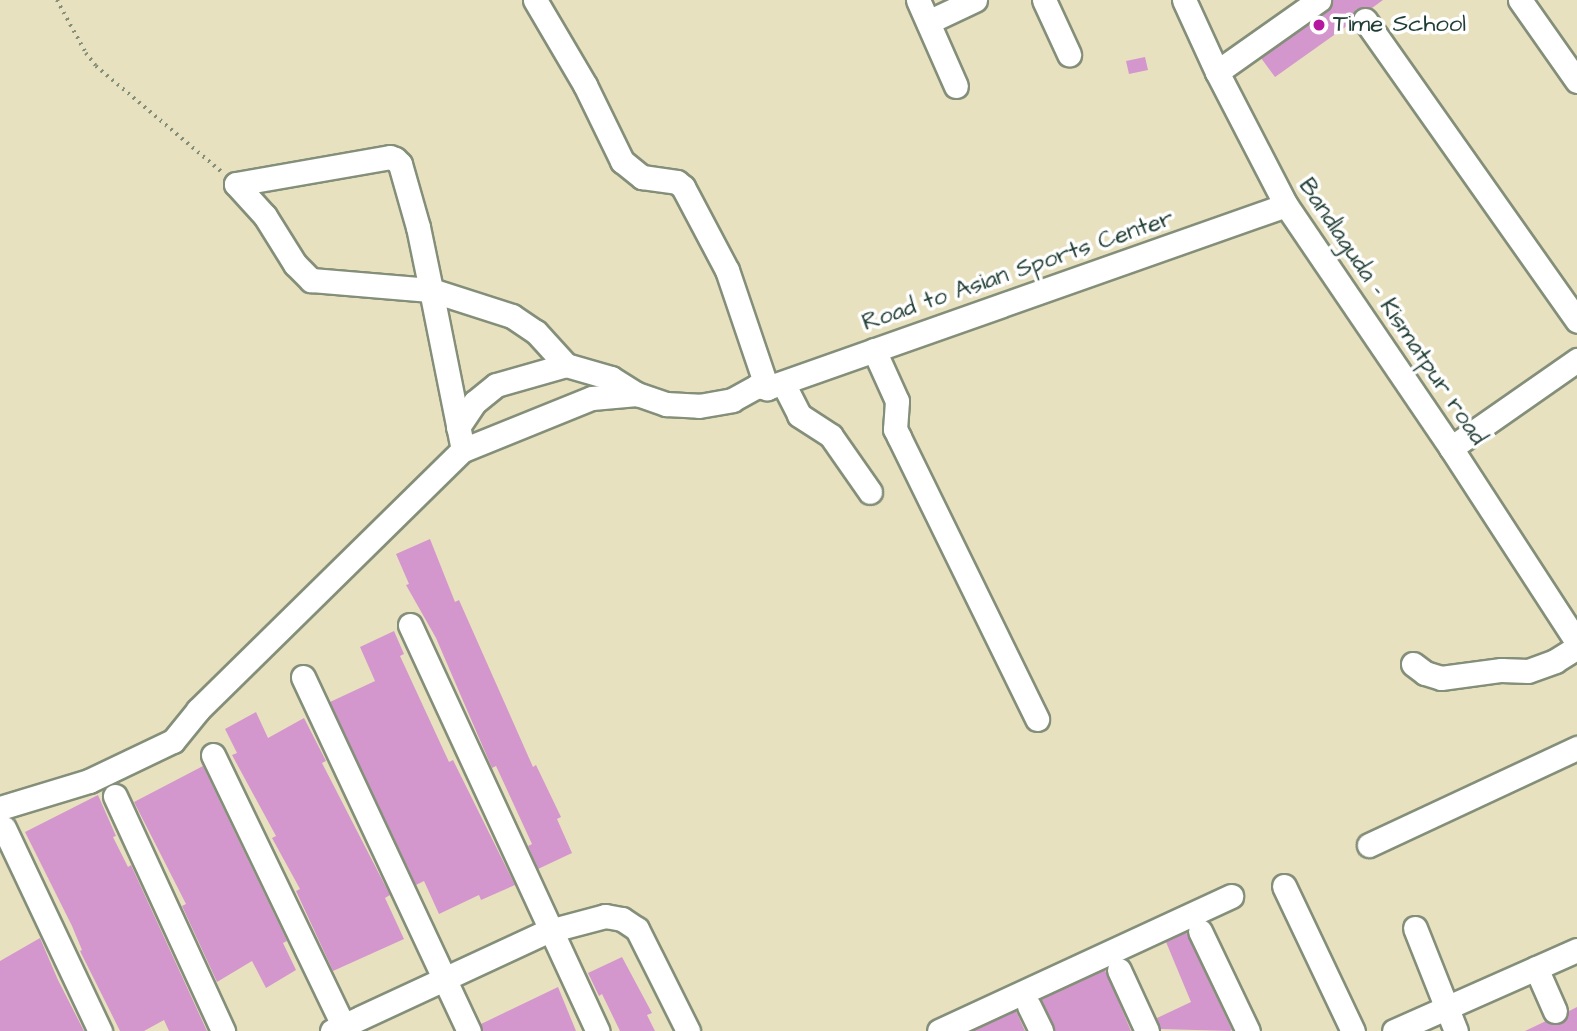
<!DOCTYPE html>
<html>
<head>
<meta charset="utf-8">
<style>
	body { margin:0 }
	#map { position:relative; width:1577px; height:1031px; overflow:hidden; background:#e8e1bf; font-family:"Architects Daughter",sans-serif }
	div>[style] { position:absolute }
	.building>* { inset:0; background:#d497cd }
	.path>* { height:3.5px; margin-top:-1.75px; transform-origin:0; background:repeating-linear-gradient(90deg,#848f7a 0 2px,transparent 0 7px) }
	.roads { filter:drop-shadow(2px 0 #848f7a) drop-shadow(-2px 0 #848f7a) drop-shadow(0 2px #848f7a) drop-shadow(0 -2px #848f7a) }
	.minor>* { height:23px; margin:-11.5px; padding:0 11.5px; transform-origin:11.5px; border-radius:11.5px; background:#fff }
	.dots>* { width:19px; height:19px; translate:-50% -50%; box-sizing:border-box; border:4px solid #fff; border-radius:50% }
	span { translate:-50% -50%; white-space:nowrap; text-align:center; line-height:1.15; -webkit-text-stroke:7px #fff; paint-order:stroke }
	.poi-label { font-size:24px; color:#1f3d34 }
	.left { translate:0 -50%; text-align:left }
	.street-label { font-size:24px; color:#1f3d34 }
</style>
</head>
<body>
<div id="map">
	<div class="building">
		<div style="clip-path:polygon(1333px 0,1383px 0,1372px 8px,1356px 9px,1351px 23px,1275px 77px,1261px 58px,1327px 11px)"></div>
		<div style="clip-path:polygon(1145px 57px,1148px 70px,1129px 74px,1126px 61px)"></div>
		<div style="clip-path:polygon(430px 539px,455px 602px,459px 600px,533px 767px,536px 765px,561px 817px,557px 819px,572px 853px,538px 869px,528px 846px,532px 844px,496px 766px,492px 768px,436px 638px,406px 585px,409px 584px,396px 554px)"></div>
		<div style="clip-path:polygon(394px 631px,404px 654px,400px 656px,449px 762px,453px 760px,515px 885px,481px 900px,479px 895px,439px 914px,424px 881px,416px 885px,330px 702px,375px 681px,360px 647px)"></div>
		<div style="clip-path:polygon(256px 712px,268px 738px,304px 718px,326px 761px,322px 763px,390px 895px,385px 898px,404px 939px,333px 971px,296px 891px,300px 889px,272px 838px,276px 836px,232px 755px,237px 753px,225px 729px)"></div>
		<div style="clip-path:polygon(203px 766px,287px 941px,283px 943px,296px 970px,266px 988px,252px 961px,217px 982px,182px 906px,186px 904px,134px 802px)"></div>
		<div style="clip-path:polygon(98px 795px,116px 836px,113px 837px,128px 867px,131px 865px,207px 1031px,169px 1031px,164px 1020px,144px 1031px,120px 1031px,80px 951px,82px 950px,72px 926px,25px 832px)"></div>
		<div style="clip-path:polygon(1186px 932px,1232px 1030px,1230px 1031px,1160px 1029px,1157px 1018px,1191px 1002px,1166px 942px)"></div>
		<div style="clip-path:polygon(40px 938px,58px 980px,84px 1031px,0 1031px,0 961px)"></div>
		<div style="clip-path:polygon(622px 957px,652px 1013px,647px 1015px,655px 1031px,620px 1031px,602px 994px,599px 996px,588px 973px)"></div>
		<div style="clip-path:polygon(1105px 970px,1131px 1031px,1055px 1031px,1041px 999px)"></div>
		<div style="clip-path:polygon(558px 987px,576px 1031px,483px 1031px,481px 1024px)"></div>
		<div style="clip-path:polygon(1577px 1007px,1577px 1031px,1525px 1031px,1546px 1021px,1553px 1025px,1561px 1023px,1569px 1011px)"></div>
		<div style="clip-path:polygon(1016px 1011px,1025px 1031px,972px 1031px)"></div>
	</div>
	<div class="path">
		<div style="left:57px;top:0;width:60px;rotate:61.3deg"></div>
		<div style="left:86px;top:53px;width:16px;rotate:52deg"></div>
		<div style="left:96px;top:66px;width:166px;rotate:40.1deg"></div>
	</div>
	<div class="roads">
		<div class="minor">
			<div style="left:535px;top:0;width:99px;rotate:59.5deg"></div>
			<div style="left:585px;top:85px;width:85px;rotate:64deg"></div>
			<div style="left:622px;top:161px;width:26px;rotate:39deg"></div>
			<div style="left:642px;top:177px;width:35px;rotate:8deg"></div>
			<div style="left:677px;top:182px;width:8px;rotate:40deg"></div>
			<div style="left:683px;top:187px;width:94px;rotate:62.1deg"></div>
			<div style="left:727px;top:270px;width:125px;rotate:71.3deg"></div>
			<div style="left:918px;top:0;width:94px;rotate:66.2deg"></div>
			<div style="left:1044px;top:0;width:60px;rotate:65.2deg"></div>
			<div style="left:1184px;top:0;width:79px;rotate:65.4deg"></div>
			<div style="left:1217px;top:72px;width:150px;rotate:62.6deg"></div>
			<div style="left:1286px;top:205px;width:294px;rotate:55.8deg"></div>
			<div style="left:1451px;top:448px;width:231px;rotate:57deg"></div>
			<div style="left:1520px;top:0;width:99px;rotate:54.9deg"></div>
			<div style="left:1365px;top:20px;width:368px;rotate:54.8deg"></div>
			<div style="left:928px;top:22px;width:52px;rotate:-25.1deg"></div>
			<div style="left:1217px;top:72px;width:125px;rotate:-35.2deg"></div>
			<div style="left:236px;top:184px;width:43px;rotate:47.8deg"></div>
			<div style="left:265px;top:216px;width:57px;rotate:58deg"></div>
			<div style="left:295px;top:264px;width:23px;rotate:45deg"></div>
			<div style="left:311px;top:280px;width:120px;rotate:4.8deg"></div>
			<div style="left:431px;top:290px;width:163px;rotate:78.7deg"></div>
			<div style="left:463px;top:450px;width:139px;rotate:-22deg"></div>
			<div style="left:592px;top:398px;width:45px;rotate:-5.1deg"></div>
			<div style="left:637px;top:394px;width:31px;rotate:19deg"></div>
			<div style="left:666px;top:404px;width:33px;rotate:3deg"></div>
			<div style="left:699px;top:406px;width:34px;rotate:-10deg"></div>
			<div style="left:732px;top:400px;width:29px;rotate:-29deg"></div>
			<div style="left:757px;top:386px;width:10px;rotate:11deg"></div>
			<div style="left:767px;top:388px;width:550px;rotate:-19.42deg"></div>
			<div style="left:236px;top:184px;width:156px;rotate:-9.9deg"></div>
			<div style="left:390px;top:157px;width:5px;rotate:22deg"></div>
			<div style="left:395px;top:159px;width:7px;rotate:45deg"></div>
			<div style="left:400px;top:164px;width:66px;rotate:74.1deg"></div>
			<div style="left:418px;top:227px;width:64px;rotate:78.3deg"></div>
			<div style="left:431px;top:290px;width:85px;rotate:17.8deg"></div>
			<div style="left:512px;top:316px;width:29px;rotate:34deg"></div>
			<div style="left:536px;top:332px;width:45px;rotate:47.7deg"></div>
			<div style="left:566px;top:365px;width:47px;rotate:16.1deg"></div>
			<div style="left:611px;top:378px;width:31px;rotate:32deg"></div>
			<div style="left:874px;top:350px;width:56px;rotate:65.7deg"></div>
			<div style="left:897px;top:401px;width:28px;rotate:94deg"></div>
			<div style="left:895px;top:429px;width:9px;rotate:63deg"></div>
			<div style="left:899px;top:437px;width:314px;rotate:63.9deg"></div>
			<div style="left:783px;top:383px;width:36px;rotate:63deg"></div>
			<div style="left:799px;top:415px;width:38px;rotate:33deg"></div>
			<div style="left:831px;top:436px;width:68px;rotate:55.1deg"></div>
			<div style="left:458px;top:427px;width:30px;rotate:-56deg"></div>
			<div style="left:475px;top:402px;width:27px;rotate:-39deg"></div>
			<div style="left:496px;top:385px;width:73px;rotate:-15.9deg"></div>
			<div style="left:1451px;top:448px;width:154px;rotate:-34.9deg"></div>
			<div style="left:410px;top:625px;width:447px;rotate:65.2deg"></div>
			<div style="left:1413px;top:664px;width:15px;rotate:37deg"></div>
			<div style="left:1425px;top:673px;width:17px;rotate:17deg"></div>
			<div style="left:1441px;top:678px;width:61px;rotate:-7.6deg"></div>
			<div style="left:1501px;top:670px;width:27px;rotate:2deg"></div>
			<div style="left:1528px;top:671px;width:29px;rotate:-20deg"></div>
			<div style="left:1555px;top:661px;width:26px;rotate:-32deg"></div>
			<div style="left:303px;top:677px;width:391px;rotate:64.9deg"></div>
			<div style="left:213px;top:755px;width:306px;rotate:64.3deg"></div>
			<div style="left:115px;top:796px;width:259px;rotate:65.3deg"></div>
			<div style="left:0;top:808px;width:93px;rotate:-16.9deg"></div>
			<div style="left:89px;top:781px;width:93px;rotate:-25.5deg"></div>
			<div style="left:173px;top:741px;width:40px;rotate:-51deg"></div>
			<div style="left:198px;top:710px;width:371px;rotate:-44.5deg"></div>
			<div style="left:4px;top:828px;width:225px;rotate:64.7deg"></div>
			<div style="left:1369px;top:845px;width:230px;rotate:-25deg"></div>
			<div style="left:1284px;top:886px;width:161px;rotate:64.6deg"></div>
			<div style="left:1415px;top:928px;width:111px;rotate:68.3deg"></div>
			<div style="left:1200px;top:931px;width:111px;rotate:64.4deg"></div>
			<div style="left:1536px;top:968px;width:47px;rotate:66.2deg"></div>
			<div style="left:1119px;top:970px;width:67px;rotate:65.3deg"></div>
			<div style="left:1029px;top:1006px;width:28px;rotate:64deg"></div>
			<div style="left:332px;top:1031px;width:235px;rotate:-24.9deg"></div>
			<div style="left:545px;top:932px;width:62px;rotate:-14.9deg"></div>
			<div style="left:605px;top:916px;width:17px;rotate:10deg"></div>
			<div style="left:622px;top:919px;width:18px;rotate:34deg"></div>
			<div style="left:637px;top:929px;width:114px;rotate:63.4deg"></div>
			<div style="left:939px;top:1031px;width:322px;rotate:-24.8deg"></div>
			<div style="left:1394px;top:1031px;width:200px;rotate:-23.9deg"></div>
		</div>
	</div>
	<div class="dots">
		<div style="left:1319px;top:25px;background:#b5179e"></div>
	</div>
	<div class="poi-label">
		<span class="left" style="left:1333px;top:25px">Time School</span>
	</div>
	<div class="street-label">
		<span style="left:1018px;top:271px;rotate:-19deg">Road to Asian Sports Center</span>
		<span style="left:1392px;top:312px;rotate:56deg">Bandlaguda - Kismatpur road</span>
	</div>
</div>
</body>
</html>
